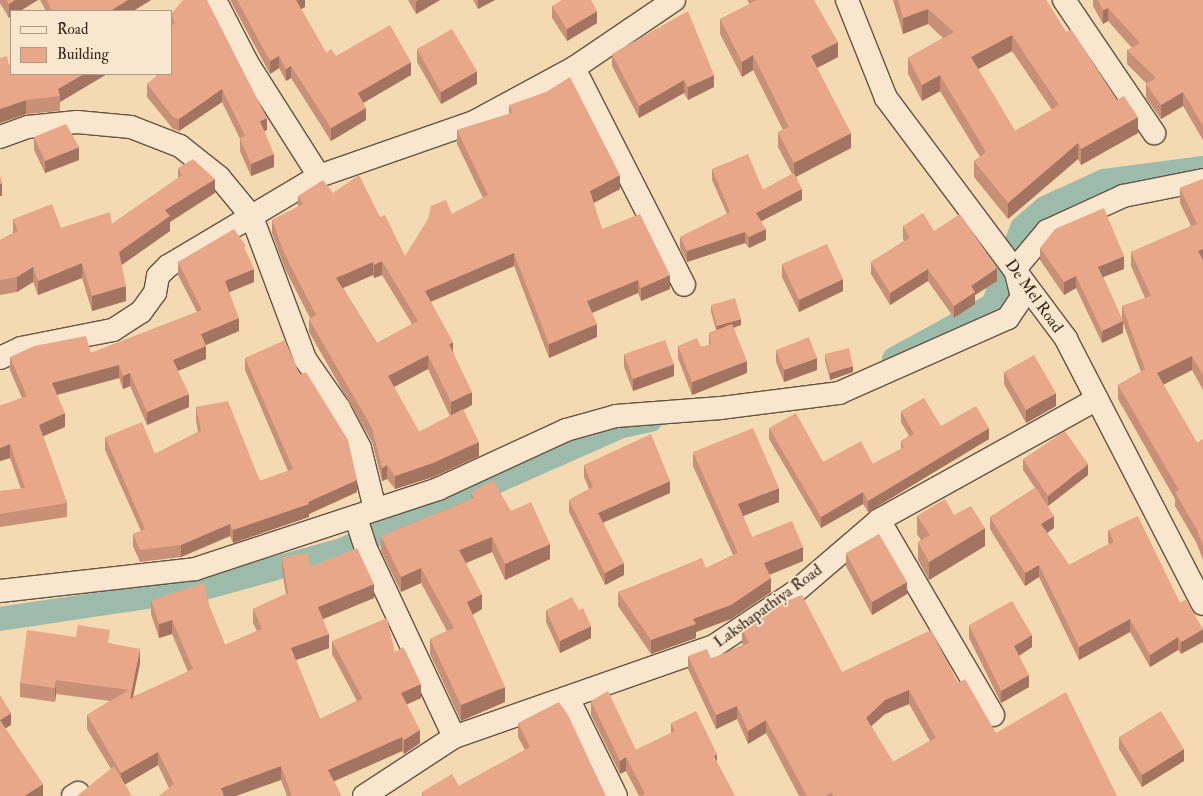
<!DOCTYPE html>
<html>
<head>
<meta charset="utf-8">
<style>
	body { margin:0 }
	#map { position:relative; width:1203px; height:796px; overflow:hidden; background:#f4dab3; font-family:"IM FELL Double Pica",serif }
	div>[style] { position:absolute }
	.canal>* { height:24px; margin:-12px; padding:0 12px; transform-origin:12px; border-radius:12px; background:#9cbbab }
	.roads { filter:drop-shadow(1px 0 #665342) drop-shadow(-1px 0 #665342) drop-shadow(0 1px #665342) drop-shadow(0 -1px #665342) }
	.minor>* { height:22px; margin:-11px; padding:0 11px; transform-origin:11px; border-radius:11px; background:#f8e7ce }
	.wall>* { inset:0; background:#c89077 }
	.shaded-wall>* { inset:0; background:#a37561 }
	.building>* { inset:0; background:#e9a78a }
	span { translate:-50% -50%; white-space:nowrap; text-align:center; line-height:1.15; -webkit-text-stroke:4px #f8e7ce; paint-order:stroke }
	.street-label { font-size:16px; color:#36261d }
	.legend { position:absolute; left:10px; top:10px; width:162px; height:65px; box-sizing:border-box; background:#f8e7ce; border:1px solid #aa9a87; margin:0; padding:6px 9px; list-style:none; font-size:15px; color:#36261d }
	.legend li { display:flex; align-items:center; gap:10px; height:25px }
	.legend b { width:25px; border:1px solid #aa9a87 }
</style>
</head>
<body>
<div id="map">
	<div class="canal">
		<div style="left:894px;top:359px;width:113px;rotate:-28.6deg"></div>
		<div style="left:993px;top:305px;width:82px;rotate:-69.4deg"></div>
		<div style="left:1022px;top:228px;width:30px;rotate:-41deg"></div>
		<div style="left:1045px;top:208px;width:65px;rotate:-24.6deg"></div>
		<div style="left:1104px;top:181px;width:100px;rotate:-7.5deg"></div>
		<div style="left:0;top:619px;width:203px;rotate:-8.5deg"></div>
		<div style="left:201px;top:589px;width:146px;rotate:-15.5deg"></div>
		<div style="left:342px;top:550px;width:306px;rotate:-23.9deg"></div>
		<div style="left:622px;top:426px;width:29px;rotate:-12deg"></div>
	</div>
	<div class="roads">
		<div class="minor">
			<div style="left:847px;top:0;width:105px;rotate:68.3deg"></div>
			<div style="left:886px;top:98px;width:301px;rotate:53.2deg"></div>
			<div style="left:1066px;top:339px;width:298px;rotate:62.7deg"></div>
			<div style="left:1064px;top:0;width:161px;rotate:55.9deg"></div>
			<div style="left:574px;top:68px;width:243px;rotate:63.1deg"></div>
			<div style="left:0;top:137px;width:30px;rotate:-20deg"></div>
			<div style="left:28px;top:127px;width:49px;rotate:-5.8deg"></div>
			<div style="left:77px;top:122px;width:54px;rotate:5.3deg"></div>
			<div style="left:131px;top:127px;width:53px;rotate:21.2deg"></div>
			<div style="left:180px;top:146px;width:50px;rotate:38.5deg"></div>
			<div style="left:219px;top:177px;width:52px;rotate:50.5deg"></div>
			<div style="left:252px;top:217px;width:152px;rotate:69.5deg"></div>
			<div style="left:305px;top:359px;width:60px;rotate:55.2deg"></div>
			<div style="left:339px;top:408px;width:45px;rotate:62.3deg"></div>
			<div style="left:360px;top:448px;width:63px;rotate:76.2deg"></div>
			<div style="left:319px;top:176px;width:164px;rotate:-19.2deg"></div>
			<div style="left:474px;top:122px;width:114px;rotate:-28.4deg"></div>
			<div style="left:574px;top:68px;width:121px;rotate:-34.2deg"></div>
			<div style="left:0;top:358px;width:23px;rotate:-25deg"></div>
			<div style="left:21px;top:348px;width:94px;rotate:-11.1deg"></div>
			<div style="left:113px;top:330px;width:33px;rotate:-33deg"></div>
			<div style="left:141px;top:312px;width:24px;rotate:-54deg"></div>
			<div style="left:155px;top:293px;width:17px;rotate:-80deg"></div>
			<div style="left:158px;top:276px;width:14px;rotate:-45deg"></div>
			<div style="left:168px;top:266px;width:176px;rotate:-30.8deg"></div>
			<div style="left:319px;top:176px;width:133px;rotate:-122.4deg"></div>
			<div style="left:248px;top:64px;width:72px;rotate:-117.3deg"></div>
			<div style="left:356px;top:518px;width:35px;rotate:72deg"></div>
			<div style="left:367px;top:551px;width:205px;rotate:64.9deg"></div>
			<div style="left:879px;top:520px;width:226px;rotate:59.7deg"></div>
			<div style="left:0;top:591px;width:196px;rotate:-6.4deg"></div>
			<div style="left:195px;top:569px;width:256px;rotate:-18.2deg"></div>
			<div style="left:438px;top:489px;width:141px;rotate:-24.7deg"></div>
			<div style="left:566px;top:430px;width:52px;rotate:-15.6deg"></div>
			<div style="left:616px;top:416px;width:105px;rotate:-4.4deg"></div>
			<div style="left:721px;top:408px;width:119px;rotate:-7.2deg"></div>
			<div style="left:839px;top:393px;width:185px;rotate:-23.9deg"></div>
			<div style="left:1008px;top:318px;width:25px;rotate:-56deg"></div>
			<div style="left:1022px;top:297px;width:29px;rotate:-104deg"></div>
			<div style="left:1015px;top:269px;width:50px;rotate:-49.9deg"></div>
			<div style="left:1047px;top:231px;width:84px;rotate:-24.7deg"></div>
			<div style="left:1123px;top:196px;width:82px;rotate:-11.3deg"></div>
			<div style="left:568px;top:698px;width:109px;rotate:63.9deg"></div>
			<div style="left:73px;top:796px;width:6px;rotate:-31deg"></div>
			<div style="left:364px;top:796px;width:108px;rotate:-33.2deg"></div>
			<div style="left:454px;top:737px;width:275px;rotate:-19.3deg"></div>
			<div style="left:714px;top:646px;width:97px;rotate:-33.7deg"></div>
			<div style="left:795px;top:592px;width:111px;rotate:-40.6deg"></div>
			<div style="left:879px;top:520px;width:249px;rotate:-29deg"></div>
		</div>
	</div>
	<div class="wall">
		<div style="clip-path:polygon(0 0,38px 0,20px 11px,11px 11px,11px 17px,9px 18px,0 3px)"></div>
		<div style="clip-path:polygon(40px 0,151px 0,133px 11px,46px 11px)"></div>
		<div style="clip-path:polygon(230px 0,305px 0,305px 7px,301px 9px,326px 53px,336px 56px,411px 75px,363px 103px,366px 120px,331px 141px,291px 78px,286px 81px,279px 68px,270px 74px)"></div>
		<div style="clip-path:polygon(408px 0,440px 0,416px 14px)"></div>
		<div style="clip-path:polygon(473px 0,495px 0,478px 9px)"></div>
		<div style="clip-path:polygon(747px 0,814px 0,838px 57px,817px 68px,851px 148px,796px 176px,802px 200px,761px 221px,766px 240px,749px 248px,745px 243px,687px 262px,680px 248px,680px 237px,727px 214px,712px 180px,712px 169px,763px 190px,792px 174px,778px 147px,778px 132px,783px 130px,753px 70px,742px 77px,720px 34px,720px 19px,750px 4px)"></div>
		<div style="clip-path:polygon(evenodd,893px 0,1046px 0,1066px 32px,1138px 133px,1081px 165px,1078px 159px,1008px 219px,974px 177px,974px 161px,980px 157px,940px 91px,922px 101px,908px 74px,908px 58px,943px 38px,928px 24px,903px 34px,893px 0,1012px 51px,1052px 110px,1015px 131px,978px 69px,1012px 51px)"></div>
		<div style="clip-path:polygon(1093px 0,1203px 0,1203px 140px,1183px 106px,1161px 119px,1146px 98px,1146px 84px,1147px 84px,1127px 64px,1127px 50px,1132px 48px,1108px 21px,1103px 24px,1093px 6px)"></div>
		<div style="clip-path:polygon(552px 6px,597px 23px,567px 41px,552px 18px)"></div>
		<div style="clip-path:polygon(171px 14px,267px 130px,264px 131px,274px 167px,251px 176px,240px 151px,240px 139px,222px 102px,179px 131px,173px 129px,147px 97px,147px 84px,157px 76px,155px 74px,171px 74px)"></div>
		<div style="clip-path:polygon(417px 49px,477px 84px,441px 104px,417px 62px)"></div>
		<div style="clip-path:polygon(612px 54px,714px 87px,688px 100px,684px 93px,639px 118px,612px 66px)"></div>
		<div style="clip-path:polygon(0 58px,9px 65px,107px 74px,60px 102px,60px 111px,26px 114px,0 123px)"></div>
		<div style="clip-path:polygon(evenodd,509px 105px,620px 189px,593px 203px,602px 229px,670px 289px,641px 301px,638px 293px,592px 313px,597px 337px,549px 358px,514px 266px,431px 302px,453px 352px,472px 405px,463px 410px,479px 456px,433px 477px,395px 489px,387px 479px,382px 481px,372px 442px,309px 332px,309px 319px,310px 318px,285px 269px,272px 233px,272px 220px,298px 207px,298px 196px,333px 193px,380px 217px,405px 256px,452px 214px,483px 198px,457px 144px,457px 130px,509px 114px,509px 105px,373px 275px,374px 278px,382px 275px,412px 324px,377px 343px,343px 288px,373px 275px,509px 105px,428px 369px,450px 416px,419px 432px,394px 387px,428px 369px)"></div>
		<div style="clip-path:polygon(34px 137px,79px 160px,45px 173px,34px 150px)"></div>
		<div style="clip-path:polygon(178px 168px,215px 193px,170px 222px,170px 231px,121px 265px,126px 301px,92px 311px,82px 278px,38px 295px,33px 282px,17px 292px,0 295px,0 240px,13px 233px,13px 219px,61px 228px,112px 224px,178px 178px)"></div>
		<div style="clip-path:polygon(1203px 179px,1203px 390px,1192px 370px,1163px 384px,1197px 443px,1203px 439px,1203px 560px,1197px 544px,1175px 506px,1175px 499px,1118px 399px,1118px 385px,1141px 372px,1123px 323px,1123px 333px,1102px 343px,1076px 288px,1064px 295px,1040px 260px,1040px 248px,1124px 269px,1103px 277px,1122px 319px,1122px 306px,1145px 298px,1131px 266px,1131px 252px,1191px 226px,1180px 203px,1180px 188px)"></div>
		<div style="clip-path:polygon(903px 226px,934px 231px,997px 281px,975px 295px,975px 304px,954px 318px,928px 281px,890px 305px,871px 274px,871px 262px,904px 241px,903px 239px)"></div>
		<div style="clip-path:polygon(246px 252px,254px 282px,229px 292px,239px 331px,206px 345px,206px 359px,178px 371px,189px 407px,147px 425px,130px 386px,123px 389px,119px 378px,57px 395px,65px 427px,43px 436px,67px 503px,67px 517px,0 527px,0 491px,21px 489px,10px 458px,0 461px,0 406px,22px 398px,10px 370px,10px 357px,91px 353px,197px 312px,178px 275px,178px 262px)"></div>
		<div style="clip-path:polygon(782px 264px,843px 291px,799px 312px,782px 277px)"></div>
		<div style="clip-path:polygon(711px 305px,741px 325px,734px 328px,747px 373px,692px 395px,678px 358px,678px 346px,701px 347px,709px 345px,709px 333px,716px 330px,711px 312px)"></div>
		<div style="clip-path:polygon(776px 350px,817px 370px,784px 382px,776px 362px)"></div>
		<div style="clip-path:polygon(624px 354px,674px 376px,633px 391px,624px 367px)"></div>
		<div style="clip-path:polygon(825px 354px,853px 372px,830px 380px,825px 360px)"></div>
		<div style="clip-path:polygon(245px 358px,300px 375px,357px 492px,309px 514px,309px 517px,233px 543px,230px 536px,181px 557px,140px 562px,133px 546px,133px 534px,141px 531px,105px 450px,105px 437px,155px 454px,198px 432px,196px 420px,196px 407px,260px 481px,288px 471px,245px 370px)"></div>
		<div style="clip-path:polygon(1004px 372px,1056px 406px,1026px 423px,1004px 384px)"></div>
		<div style="clip-path:polygon(901px 411px,941px 426px,989px 439px,868px 512px,863px 504px,821px 528px,769px 439px,769px 428px,823px 462px,873px 464px,901px 449px,901px 441px,909px 436px,901px 422px)"></div>
		<div style="clip-path:polygon(693px 452px,779px 502px,743px 516px,752px 537px,803px 561px,769px 575px,771px 592px,731px 619px,696px 632px,696px 638px,651px 654px,618px 606px,618px 592px,706px 568px,733px 555px,693px 466px)"></div>
		<div style="clip-path:polygon(1023px 459px,1088px 475px,1048px 506px,1054px 528px,1047px 533px,1069px 565px,1109px 544px,1108px 542px,1108px 530px,1180px 603px,1186px 600px,1181px 654px,1178px 650px,1150px 667px,1130px 632px,1079px 660px,1039px 577px,1025px 586px,990px 529px,990px 517px,1035px 488px,1023px 470px)"></div>
		<div style="clip-path:polygon(584px 465px,670px 493px,603px 522px,624px 575px,605px 585px,569px 512px,569px 500px,589px 489px,584px 477px)"></div>
		<div style="clip-path:polygon(471px 493px,511px 511px,550px 559px,505px 580px,492px 552px,466px 563px,482px 609px,472px 615px,505px 702px,461px 721px,430px 654px,430px 639px,447px 631px,421px 583px,401px 592px,381px 551px,381px 536px,471px 499px)"></div>
		<div style="clip-path:polygon(954px 515px,985px 546px,929px 580px,918px 560px,918px 542px,921px 540px,917px 534px,917px 516px)"></div>
		<div style="clip-path:polygon(846px 553px,907px 594px,872px 615px,846px 566px)"></div>
		<div style="clip-path:polygon(282px 557px,310px 567px,374px 598px,323px 619px,329px 648px,296px 660px,320px 719px,357px 701px,332px 654px,332px 641px,395px 652px,421px 698px,407px 704px,420px 743px,404px 754px,402px 751px,334px 781px,341px 796px,287px 796px,281px 780px,169px 788px,158px 765px,125px 784px,111px 769px,87px 729px,87px 715px,110px 701px,56px 694px,55px 702px,20px 697px,20px 683px,110px 643px,140px 663px,133px 697px,188px 672px,172px 634px,159px 638px,151px 614px,151px 600px,210px 608px,225px 645px,257px 631px,253px 623px,253px 609px,286px 594px,282px 571px)"></div>
		<div style="clip-path:polygon(546px 610px,591px 638px,560px 653px,546px 622px)"></div>
		<div style="clip-path:polygon(969px 625px,1032px 647px,1019px 656px,1029px 687px,1001px 703px,969px 638px)"></div>
		<div style="clip-path:polygon(evenodd,742px 629px,842px 672px,958px 683px,996px 733px,1117px 796px,799px 796px,766px 733px,748px 744px,737px 719px,716px 729px,688px 669px,688px 656px,711px 659px,743px 645px,742px 643px,742px 629px,909px 704px,930px 741px,893px 762px,871px 726px,885px 714px,909px 704px)"></div>
		<div style="clip-path:polygon(591px 701px,636px 750px,671px 733px,671px 723px,717px 763px,735px 796px,639px 796px,626px 771px,620px 774px,591px 715px)"></div>
		<div style="clip-path:polygon(518px 723px,606px 796px,422px 796px,422px 792px,459px 786px,525px 750px,518px 737px)"></div>
		<div style="clip-path:polygon(1119px 737px,1184px 761px,1142px 787px,1119px 749px)"></div>
	</div>
	<div class="shaded-wall">
		<div style="clip-path:polygon(15px 0,38px 0,20px 11px,11px 11px,11px 17px,9px 18px,9px 4px)"></div>
		<div style="clip-path:polygon(128px 0,151px 0,133px 11px,110px 11px)"></div>
		<div style="clip-path:polygon(296px 0,305px 0,305px 7px,296px 12px)"></div>
		<div style="clip-path:polygon(419px 0,440px 0,416px 14px,416px 2px)"></div>
		<div style="clip-path:polygon(478px 0,495px 0,478px 9px)"></div>
		<div style="clip-path:polygon(1108px 8px,1108px 21px,1103px 24px,1103px 10px)"></div>
		<div style="clip-path:polygon(928px 9px,928px 24px,903px 34px,903px 18px)"></div>
		<div style="clip-path:polygon(597px 11px,597px 23px,567px 41px,567px 29px)"></div>
		<div style="clip-path:polygon(1012px 35px,1012px 51px,971px 73px,971px 57px)"></div>
		<div style="clip-path:polygon(838px 42px,838px 57px,811px 71px,811px 56px)"></div>
		<div style="clip-path:polygon(753px 55px,753px 70px,742px 77px,742px 62px)"></div>
		<div style="clip-path:polygon(279px 56px,279px 68px,270px 74px,270px 61px)"></div>
		<div style="clip-path:polygon(411px 62px,411px 75px,358px 106px,358px 93px)"></div>
		<div style="clip-path:polygon(291px 66px,291px 78px,286px 81px,286px 69px)"></div>
		<div style="clip-path:polygon(477px 71px,477px 84px,441px 104px,441px 92px)"></div>
		<div style="clip-path:polygon(84px 74px,107px 74px,60px 102px,60px 96px,58px 89px)"></div>
		<div style="clip-path:polygon(714px 75px,714px 87px,688px 100px,688px 87px)"></div>
		<div style="clip-path:polygon(940px 75px,940px 91px,922px 101px,922px 85px)"></div>
		<div style="clip-path:polygon(684px 80px,684px 93px,639px 118px,639px 106px)"></div>
		<div style="clip-path:polygon(222px 89px,222px 102px,179px 131px,179px 119px)"></div>
		<div style="clip-path:polygon(1183px 92px,1183px 106px,1161px 119px,1161px 105px)"></div>
		<div style="clip-path:polygon(26px 100px,26px 114px,0 123px,0 109px)"></div>
		<div style="clip-path:polygon(366px 108px,366px 120px,331px 141px,331px 128px)"></div>
		<div style="clip-path:polygon(1138px 117px,1138px 133px,1081px 165px,1081px 149px)"></div>
		<div style="clip-path:polygon(267px 118px,267px 130px,260px 133px,260px 121px)"></div>
		<div style="clip-path:polygon(851px 133px,851px 148px,794px 178px,794px 163px)"></div>
		<div style="clip-path:polygon(1078px 143px,1078px 159px,1008px 219px,1008px 203px)"></div>
		<div style="clip-path:polygon(79px 147px,79px 160px,45px 173px,45px 161px)"></div>
		<div style="clip-path:polygon(274px 154px,274px 167px,251px 176px,251px 164px)"></div>
		<div style="clip-path:polygon(620px 175px,620px 189px,590px 205px,590px 191px)"></div>
		<div style="clip-path:polygon(215px 179px,215px 193px,170px 222px,170px 231px,119px 267px,119px 252px,165px 210px)"></div>
		<div style="clip-path:polygon(2px 183px,2px 196px,0 196px,0 184px)"></div>
		<div style="clip-path:polygon(802px 189px,802px 200px,756px 224px,756px 213px)"></div>
		<div style="clip-path:polygon(766px 229px,766px 240px,749px 248px,749px 237px)"></div>
		<div style="clip-path:polygon(745px 232px,745px 243px,687px 262px,687px 251px)"></div>
		<div style="clip-path:polygon(1203px 249px,1203px 263px,1198px 251px)"></div>
		<div style="clip-path:polygon(514px 253px,514px 266px,425px 304px,425px 291px)"></div>
		<div style="clip-path:polygon(1124px 256px,1124px 269px,1098px 279px,1098px 267px)"></div>
		<div style="clip-path:polygon(382px 261px,382px 275px,374px 278px,374px 265px)"></div>
		<div style="clip-path:polygon(373px 262px,373px 275px,336px 291px,336px 278px)"></div>
		<div style="clip-path:polygon(82px 263px,82px 278px,38px 295px,38px 281px)"></div>
		<div style="clip-path:polygon(33px 267px,33px 282px,17px 292px,17px 277px)"></div>
		<div style="clip-path:polygon(997px 268px,997px 281px,975px 295px,975px 304px,954px 318px,954px 306px,971px 286px)"></div>
		<div style="clip-path:polygon(254px 269px,254px 282px,225px 294px,225px 281px)"></div>
		<div style="clip-path:polygon(928px 269px,928px 281px,890px 305px,890px 293px)"></div>
		<div style="clip-path:polygon(670px 275px,670px 289px,641px 301px,641px 288px)"></div>
		<div style="clip-path:polygon(1076px 276px,1076px 288px,1064px 295px,1064px 282px)"></div>
		<div style="clip-path:polygon(843px 279px,843px 291px,799px 312px,799px 300px)"></div>
		<div style="clip-path:polygon(638px 280px,638px 293px,587px 315px,587px 301px)"></div>
		<div style="clip-path:polygon(126px 286px,126px 301px,92px 311px,92px 296px)"></div>
		<div style="clip-path:polygon(239px 318px,239px 331px,201px 347px,201px 334px)"></div>
		<div style="clip-path:polygon(741px 319px,741px 325px,717px 332px,717px 326px)"></div>
		<div style="clip-path:polygon(1123px 321px,1123px 333px,1102px 343px,1102px 331px)"></div>
		<div style="clip-path:polygon(597px 324px,597px 337px,549px 358px,549px 344px)"></div>
		<div style="clip-path:polygon(453px 342px,453px 355px,449px 344px)"></div>
		<div style="clip-path:polygon(206px 346px,206px 359px,173px 373px,173px 360px)"></div>
		<div style="clip-path:polygon(428px 355px,428px 369px,388px 390px,388px 376px)"></div>
		<div style="clip-path:polygon(1192px 356px,1192px 370px,1157px 388px,1157px 373px)"></div>
		<div style="clip-path:polygon(817px 358px,817px 370px,784px 382px,784px 370px)"></div>
		<div style="clip-path:polygon(747px 361px,747px 373px,692px 395px,692px 382px)"></div>
		<div style="clip-path:polygon(674px 364px,674px 376px,633px 391px,633px 379px)"></div>
		<div style="clip-path:polygon(119px 365px,119px 378px,52px 396px,52px 383px)"></div>
		<div style="clip-path:polygon(853px 366px,853px 372px,830px 380px,830px 373px)"></div>
		<div style="clip-path:polygon(130px 373px,130px 386px,123px 389px,123px 376px)"></div>
		<div style="clip-path:polygon(472px 392px,472px 405px,451px 416px,451px 402px)"></div>
		<div style="clip-path:polygon(1056px 393px,1056px 406px,1026px 423px,1026px 410px)"></div>
		<div style="clip-path:polygon(189px 394px,189px 407px,147px 425px,147px 412px)"></div>
		<div style="clip-path:polygon(65px 413px,65px 427px,39px 438px,39px 425px)"></div>
		<div style="clip-path:polygon(989px 428px,989px 439px,868px 512px,868px 501px)"></div>
		<div style="clip-path:polygon(479px 442px,479px 456px,433px 477px,395px 489px,395px 476px)"></div>
		<div style="clip-path:polygon(10px 444px,10px 458px,0 461px,0 448px)"></div>
		<div style="clip-path:polygon(1088px 464px,1088px 475px,1048px 506px,1048px 496px)"></div>
		<div style="clip-path:polygon(387px 465px,387px 479px,382px 481px,382px 468px)"></div>
		<div style="clip-path:polygon(357px 480px,357px 492px,309px 514px,309px 517px,233px 543px,233px 530px,308px 502px)"></div>
		<div style="clip-path:polygon(670px 481px,670px 493px,598px 525px,598px 513px)"></div>
		<div style="clip-path:polygon(779px 488px,779px 502px,738px 518px,738px 504px)"></div>
		<div style="clip-path:polygon(863px 492px,863px 504px,821px 528px,821px 517px)"></div>
		<div style="clip-path:polygon(1054px 516px,1054px 528px,1041px 537px,1041px 524px)"></div>
		<div style="clip-path:polygon(230px 524px,230px 536px,181px 557px,181px 545px)"></div>
		<div style="clip-path:polygon(985px 528px,985px 546px,929px 580px,929px 562px)"></div>
		<div style="clip-path:polygon(492px 537px,492px 552px,459px 566px,459px 550px)"></div>
		<div style="clip-path:polygon(550px 544px,550px 559px,505px 580px,505px 564px)"></div>
		<div style="clip-path:polygon(803px 547px,803px 561px,764px 577px,764px 563px)"></div>
		<div style="clip-path:polygon(624px 563px,624px 575px,605px 585px,605px 573px)"></div>
		<div style="clip-path:polygon(1039px 565px,1039px 577px,1025px 586px,1025px 573px)"></div>
		<div style="clip-path:polygon(421px 568px,421px 583px,401px 592px,401px 577px)"></div>
		<div style="clip-path:polygon(771px 578px,771px 592px,731px 619px,696px 632px,696px 638px,651px 654px,651px 640px,693px 619px)"></div>
		<div style="clip-path:polygon(907px 582px,907px 594px,872px 615px,872px 602px)"></div>
		<div style="clip-path:polygon(374px 584px,374px 598px,318px 621px,318px 607px)"></div>
		<div style="clip-path:polygon(482px 594px,482px 609px,467px 618px,467px 602px)"></div>
		<div style="clip-path:polygon(1130px 619px,1130px 632px,1079px 660px,1079px 647px)"></div>
		<div style="clip-path:polygon(172px 620px,172px 634px,159px 638px,159px 624px)"></div>
		<div style="clip-path:polygon(591px 626px,591px 638px,560px 653px,560px 641px)"></div>
		<div style="clip-path:polygon(1203px 629px,1203px 642px,1181px 654px,1181px 642px)"></div>
		<div style="clip-path:polygon(329px 634px,329px 648px,291px 662px,291px 648px)"></div>
		<div style="clip-path:polygon(1032px 635px,1032px 647px,1014px 659px,1014px 646px)"></div>
		<div style="clip-path:polygon(1178px 637px,1178px 650px,1150px 667px,1150px 655px)"></div>
		<div style="clip-path:polygon(140px 649px,140px 663px,130px 712px,130px 699px)"></div>
		<div style="clip-path:polygon(1029px 675px,1029px 687px,1001px 703px,1001px 691px)"></div>
		<div style="clip-path:polygon(56px 680px,56px 694px,55px 702px,55px 688px)"></div>
		<div style="clip-path:polygon(421px 684px,421px 698px,401px 707px,401px 693px)"></div>
		<div style="clip-path:polygon(505px 687px,505px 702px,461px 721px,461px 705px)"></div>
		<div style="clip-path:polygon(909px 690px,909px 704px,885px 714px,866px 731px,866px 718px,885px 700px)"></div>
		<div style="clip-path:polygon(737px 706px,737px 719px,716px 729px,716px 715px)"></div>
		<div style="clip-path:polygon(11px 713px,11px 725px,0 732px,0 720px)"></div>
		<div style="clip-path:polygon(766px 720px,766px 733px,748px 744px,748px 731px)"></div>
		<div style="clip-path:polygon(420px 730px,420px 743px,404px 754px,404px 740px)"></div>
		<div style="clip-path:polygon(402px 737px,402px 751px,328px 784px,328px 770px)"></div>
		<div style="clip-path:polygon(1184px 749px,1184px 761px,1142px 787px,1142px 775px)"></div>
		<div style="clip-path:polygon(158px 752px,158px 765px,121px 787px,121px 773px)"></div>
		<div style="clip-path:polygon(717px 754px,717px 767px,714px 756px)"></div>
		<div style="clip-path:polygon(626px 757px,626px 771px,620px 774px,620px 761px)"></div>
		<div style="clip-path:polygon(281px 766px,281px 780px,236px 796px,221px 796px,221px 788px)"></div>
		<div style="clip-path:polygon(43px 784px,43px 796px,24px 796px)"></div>
	</div>
	<div class="building">
		<div style="clip-path:polygon(6px 0,15px 0,9px 4px)"></div>
		<div style="clip-path:polygon(47px 0,128px 0,110px 11px,52px 11px)"></div>
		<div style="clip-path:polygon(183px 0,207px 0,267px 118px,260px 121px,274px 154px,251px 164px,240px 138px,245px 136px,222px 89px,179px 119px,173px 117px,147px 84px,159px 74px,171px 74px,171px 26px,175px 23px,171px 14px)"></div>
		<div style="clip-path:polygon(237px 0,296px 0,326px 53px,331px 49px,336px 56px,390px 25px,411px 62px,358px 93px,366px 108px,331px 128px,291px 66px,286px 69px,279px 56px,270px 61px)"></div>
		<div style="clip-path:polygon(562px 0,591px 0,597px 11px,567px 29px,552px 6px)"></div>
		<div style="clip-path:polygon(757px 0,814px 0,838px 42px,811px 56px,851px 133px,794px 163px,778px 132px,789px 127px,753px 55px,742px 62px,720px 19px)"></div>
		<div style="clip-path:polygon(evenodd,898px 0,1046px 0,1066px 32px,1071px 29px,1117px 100px,1124px 96px,1138px 117px,1081px 149px,1078px 143px,1008px 203px,974px 161px,986px 152px,940px 75px,922px 85px,908px 58px,954px 32px,928px 9px,903px 18px,898px 0,1012px 35px,1059px 105px,1015px 131px,971px 57px,1012px 35px)"></div>
		<div style="clip-path:polygon(1098px 0,1203px 0,1203px 126px,1183px 92px,1161px 105px,1146px 84px,1156px 78px,1127px 50px,1140px 43px,1108px 8px,1103px 10px)"></div>
		<div style="clip-path:polygon(688px 11px,714px 75px,688px 87px,684px 80px,639px 106px,612px 54px)"></div>
		<div style="clip-path:polygon(452px 29px,477px 71px,441px 92px,417px 49px)"></div>
		<div style="clip-path:polygon(7px 56px,9px 65px,11px 64px,11px 74px,84px 74px,58px 89px,60px 96px,26px 100px,0 109px,0 58px)"></div>
		<div style="clip-path:polygon(evenodd,570px 77px,620px 175px,590px 191px,602px 229px,640px 214px,670px 275px,641px 288px,638px 280px,587px 301px,597px 324px,549px 344px,514px 253px,425px 291px,453px 342px,449px 344px,472px 392px,451px 402px,428px 355px,388px 376px,419px 432px,463px 409px,479px 442px,433px 463px,395px 476px,387px 465px,382px 468px,372px 428px,309px 319px,316px 315px,285px 255px,272px 220px,303px 204px,298px 196px,323px 180px,333px 193px,359px 175px,380px 217px,385px 215px,405px 256px,428px 219px,431px 206px,446px 200px,452px 214px,488px 195px,457px 130px,512px 113px,509px 105px,546px 92px,570px 77px,382px 261px,418px 321px,377px 343px,336px 278px,373px 262px,374px 265px,382px 261px)"></div>
		<div style="clip-path:polygon(66px 124px,79px 147px,45px 161px,34px 137px)"></div>
		<div style="clip-path:polygon(748px 154px,763px 190px,794px 173px,802px 189px,756px 213px,766px 229px,749px 237px,745px 232px,687px 251px,680px 237px,730px 212px,712px 169px)"></div>
		<div style="clip-path:polygon(193px 159px,215px 179px,165px 210px,170px 216px,119px 252px,126px 286px,92px 296px,82px 263px,38px 281px,33px 267px,17px 277px,0 280px,0 240px,18px 231px,13px 219px,52px 204px,61px 228px,110px 212px,112px 224px,182px 175px,178px 168px)"></div>
		<div style="clip-path:polygon(0 175px,2px 183px,0 184px)"></div>
		<div style="clip-path:polygon(1203px 179px,1203px 249px,1198px 251px,1203px 260px,1203px 375px,1192px 356px,1157px 373px,1197px 443px,1203px 439px,1203px 546px,1197px 530px,1175px 492px,1179px 490px,1118px 385px,1145px 369px,1122px 306px,1151px 296px,1131px 252px,1197px 224px,1180px 188px)"></div>
		<div style="clip-path:polygon(1104px 208px,1124px 256px,1098px 267px,1123px 321px,1102px 331px,1076px 276px,1064px 282px,1040px 248px,1055px 229px)"></div>
		<div style="clip-path:polygon(923px 213px,934px 231px,960px 214px,997px 268px,971px 286px,975px 292px,954px 306px,928px 269px,890px 293px,871px 262px,910px 238px,903px 226px)"></div>
		<div style="clip-path:polygon(234px 229px,246px 246px,244px 247px,254px 269px,225px 281px,239px 318px,201px 334px,206px 346px,173px 360px,189px 394px,147px 412px,130px 373px,123px 376px,119px 365px,52px 383px,65px 413px,39px 425px,67px 503px,0 514px,0 491px,25px 488px,10px 444px,0 448px,0 406px,27px 396px,10px 357px,34px 346px,86px 336px,91px 353px,202px 310px,178px 262px)"></div>
		<div style="clip-path:polygon(827px 244px,843px 279px,799px 300px,782px 264px)"></div>
		<div style="clip-path:polygon(735px 298px,741px 319px,717px 326px,711px 305px)"></div>
		<div style="clip-path:polygon(732px 324px,747px 361px,692px 382px,678px 346px,697px 338px,701px 347px,711px 344px,709px 333px)"></div>
		<div style="clip-path:polygon(809px 337px,817px 358px,784px 370px,776px 350px)"></div>
		<div style="clip-path:polygon(285px 340px,300px 375px,306px 372px,348px 440px,357px 480px,308px 502px,309px 504px,233px 530px,230px 524px,181px 545px,140px 550px,133px 534px,145px 529px,105px 437px,142px 422px,155px 454px,201px 431px,196px 407px,228px 401px,260px 481px,293px 469px,245px 358px)"></div>
		<div style="clip-path:polygon(665px 340px,674px 364px,633px 379px,624px 354px)"></div>
		<div style="clip-path:polygon(849px 348px,853px 366px,830px 373px,825px 354px)"></div>
		<div style="clip-path:polygon(1034px 355px,1056px 393px,1026px 410px,1004px 372px)"></div>
		<div style="clip-path:polygon(924px 398px,941px 426px,976px 406px,989px 428px,868px 501px,863px 492px,821px 517px,769px 428px,796px 413px,823px 462px,861px 441px,873px 464px,904px 447px,901px 441px,914px 434px,901px 411px)"></div>
		<div style="clip-path:polygon(753px 428px,779px 488px,738px 504px,752px 537px,792px 521px,803px 547px,764px 563px,771px 578px,731px 605px,693px 619px,696px 624px,651px 640px,618px 592px,702px 558px,706px 568px,738px 553px,693px 452px)"></div>
		<div style="clip-path:polygon(1065px 431px,1088px 464px,1048px 496px,1023px 459px)"></div>
		<div style="clip-path:polygon(651px 434px,670px 481px,598px 513px,624px 563px,605px 573px,569px 500px,593px 487px,584px 465px)"></div>
		<div style="clip-path:polygon(493px 480px,511px 511px,531px 502px,550px 544px,505px 564px,492px 537px,459px 550px,482px 594px,467px 602px,505px 687px,461px 705px,430px 639px,454px 628px,421px 568px,401px 577px,381px 536px,474px 498px,471px 493px)"></div>
		<div style="clip-path:polygon(1036px 488px,1054px 516px,1041px 524px,1069px 565px,1114px 542px,1108px 530px,1138px 516px,1180px 603px,1186px 600px,1203px 629px,1181px 642px,1178px 637px,1150px 655px,1130px 619px,1079px 647px,1039px 565px,1025px 573px,990px 517px)"></div>
		<div style="clip-path:polygon(945px 499px,954px 515px,971px 506px,985px 528px,929px 562px,918px 542px,930px 535px,917px 516px)"></div>
		<div style="clip-path:polygon(879px 534px,907px 582px,872px 602px,846px 553px)"></div>
		<div style="clip-path:polygon(357px 548px,374px 584px,318px 607px,329px 634px,291px 648px,320px 719px,363px 699px,332px 641px,387px 618px,395px 652px,403px 647px,406px 652px,421px 684px,401px 693px,420px 730px,404px 740px,402px 737px,328px 770px,341px 795px,338px 796px,292px 796px,281px 766px,221px 788px,224px 796px,159px 796px,174px 784px,158px 752px,121px 773px,87px 715px,129px 690px,56px 680px,55px 688px,20px 683px,27px 630px,76px 637px,78px 625px,110px 630px,108px 643px,140px 649px,130px 699px,193px 669px,172px 620px,159px 624px,151px 600px,204px 583px,210px 608px,225px 645px,262px 629px,253px 609px,288px 593px,282px 557px,308px 553px,310px 567px)"></div>
		<div style="clip-path:polygon(evenodd,802px 595px,842px 672px,931px 630px,958px 683px,965px 679px,996px 733px,1066px 692px,1117px 796px,834px 796px,831px 792px,826px 796px,807px 796px,766px 720px,748px 731px,737px 706px,716px 715px,688px 656px,707px 649px,711px 659px,749px 643px,742px 629px,781px 603px,802px 595px,909px 690px,936px 738px,893px 762px,866px 718px,885px 700px,909px 690px)"></div>
		<div style="clip-path:polygon(572px 597px,579px 610px,583px 608px,591px 626px,560px 641px,546px 610px)"></div>
		<div style="clip-path:polygon(1012px 601px,1032px 635px,1014px 646px,1029px 675px,1001px 691px,969px 625px)"></div>
		<div style="clip-path:polygon(608px 691px,636px 750px,675px 731px,671px 723px,696px 711px,717px 754px,714px 756px,735px 796px,641px 796px,645px 794px,626px 757px,620px 761px,591px 701px)"></div>
		<div style="clip-path:polygon(0 695px,11px 713px,0 720px,43px 784px,24px 796px,0 796px)"></div>
		<div style="clip-path:polygon(559px 702px,568px 715px,606px 796px,424px 796px,422px 792px,452px 774px,459px 786px,530px 747px,518px 723px)"></div>
		<div style="clip-path:polygon(1161px 711px,1184px 749px,1142px 775px,1119px 737px)"></div>
		<div style="clip-path:polygon(114px 766px,132px 796px,77px 796px)"></div>
	</div>
	<div class="street-label">
		<span style="left:1034px;top:296px;rotate:54deg">De Mel Road</span>
		<span style="left:768px;top:606px;rotate:-36deg">Lakshapathiya Road</span>
	</div>
	<ul class="legend">
	<li><b style="height:6px;background:#f8e7ce"></b>Road</li>
	<li><b style="height:14px;background:#e9a78a"></b>Building</li>
	</ul>
</div>
</body>
</html>
